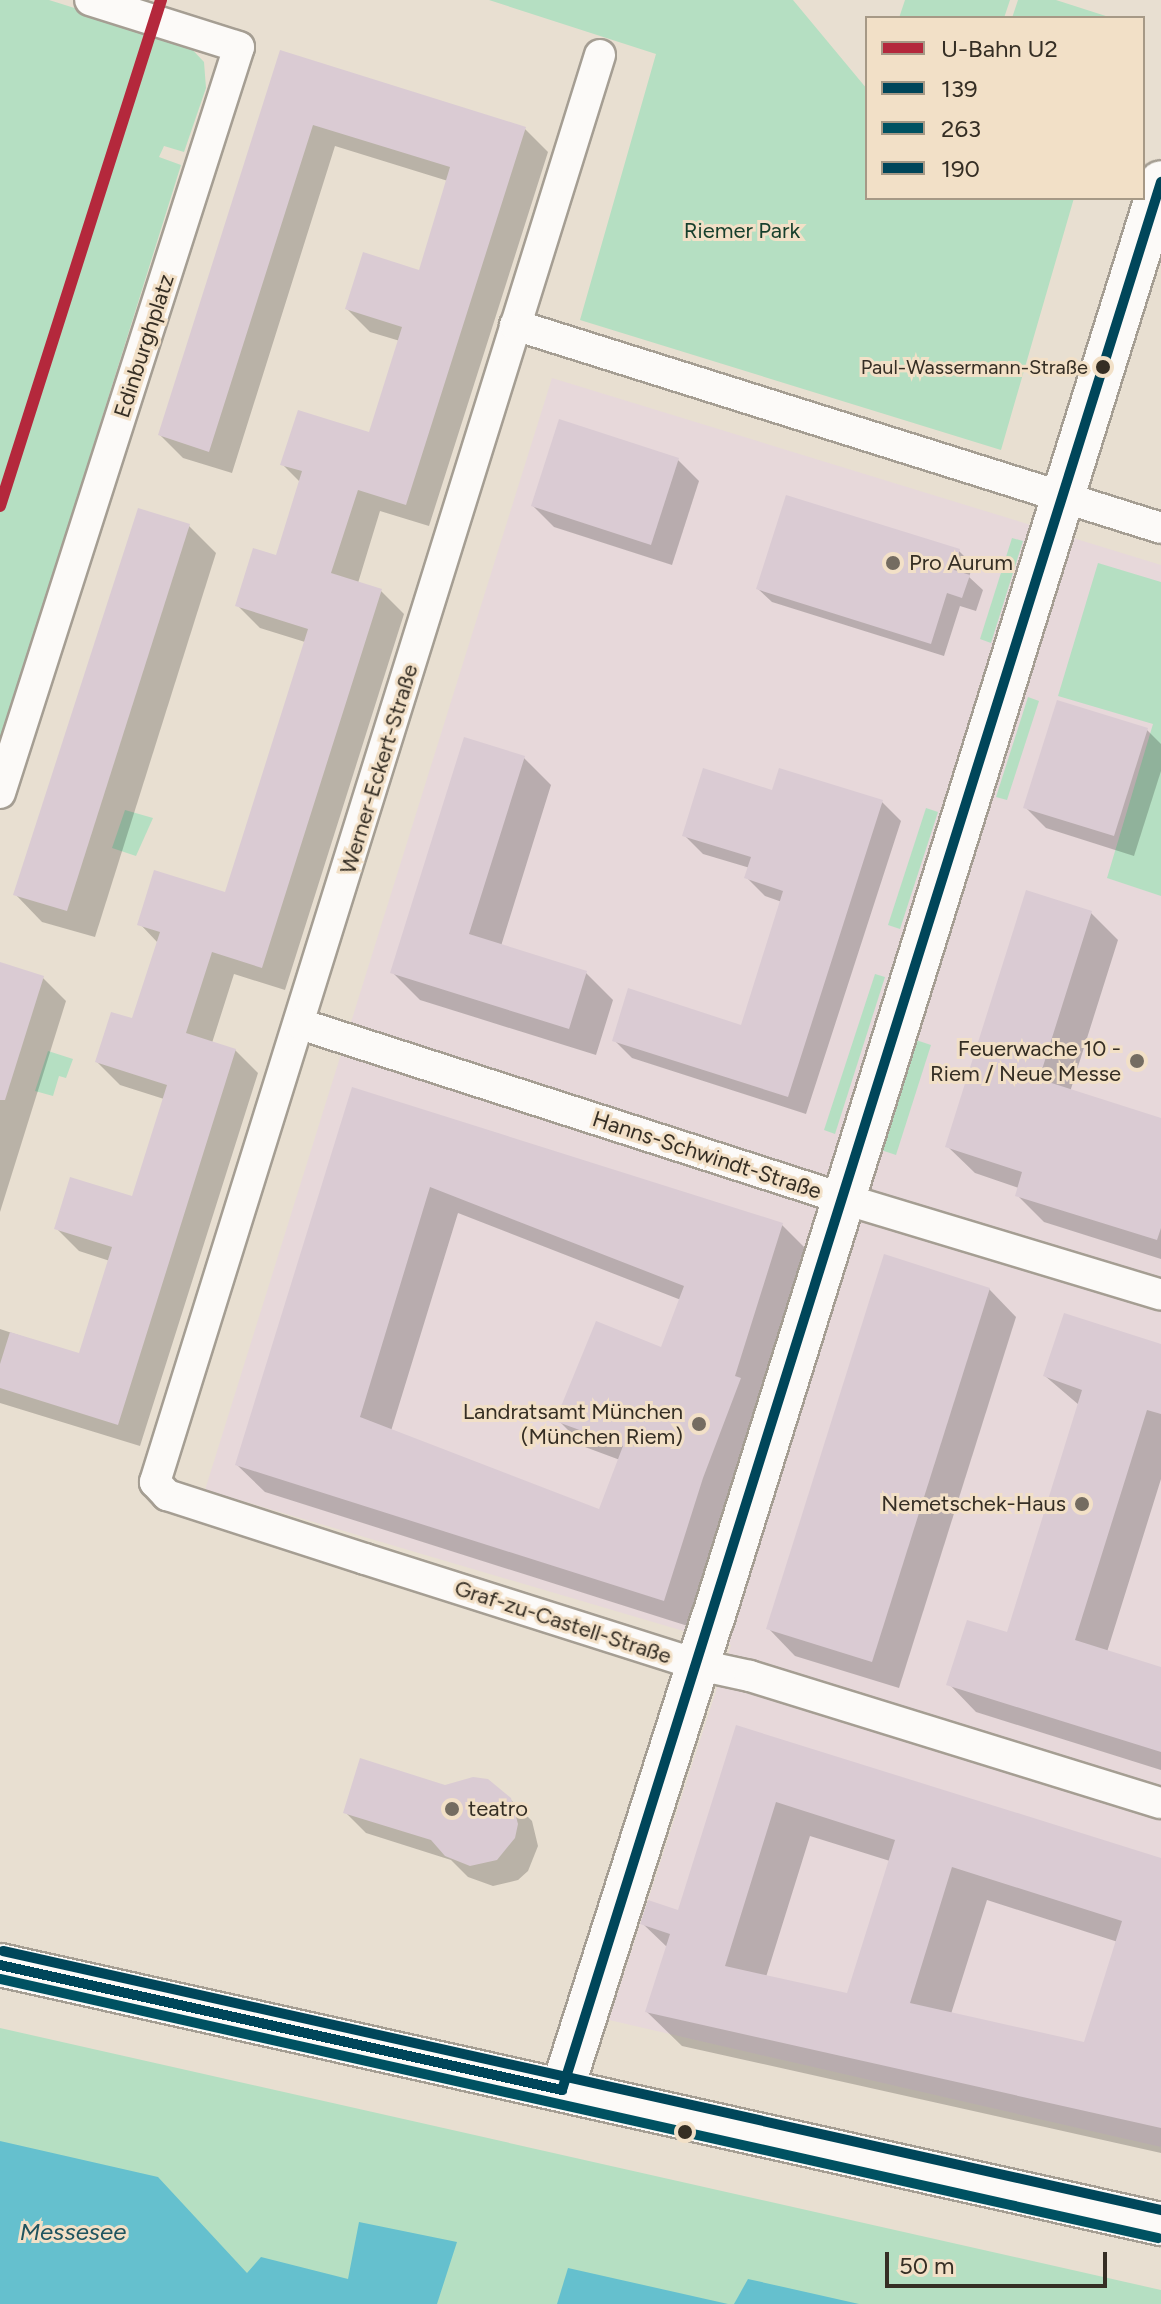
<!DOCTYPE html>
<html>
<head>
<meta charset="utf-8">
<style>
	body { margin:0 }
	#map { position:relative; width:1161px; height:2304px; overflow:hidden; background:#e8dfd1; font-family:Figtree,sans-serif }
	div>[style] { position:absolute }
	.commercial>* { inset:0; background:#e7d8da }
	.green>* { inset:0; background:#b5dfc2 }
	.water>* { inset:0; background:#65c0ce }
	.shadow>* { inset:0; background:#0003 }
	.building>* { inset:0; background:#dacbd3 }
	.roads { filter:drop-shadow(2px 0 #a59e93) drop-shadow(-2px 0 #a59e93) drop-shadow(0 2px #a59e93) drop-shadow(0 -2px #a59e93) }
	.street>* { height:30px; margin:-15px; padding:0 15px; transform-origin:15px; border-radius:15px; background:#fcfaf8 }
	.secondary>* { height:42px; margin:-21px; padding:0 21px; transform-origin:21px; border-radius:21px; background:#fcfaf8 }
	.bus-1>* { height:10px; margin:-5px; padding:0 5px; transform-origin:5px; border-radius:5px; background:#00465a }
	.bus-2>* { height:10px; margin:-5px; padding:0 5px; transform-origin:5px; border-radius:5px; background:#005262 }
	.bus-3>* { height:10px; margin:-5px; padding:0 5px; transform-origin:5px; border-radius:5px; background:#00465a }
	.metro-1>* { height:12px; margin:-6px; padding:0 6px; transform-origin:6px; border-radius:6px; background:#b4283c }
	.dots>* { width:22px; height:22px; translate:-50% -50%; box-sizing:border-box; border:4px solid #f2e0c7; border-radius:50% }
	span { translate:-50% -50%; white-space:nowrap; text-align:center; line-height:1.15; -webkit-text-stroke:6px #f2e0c7; paint-order:stroke }
	.bus-label { font-size:20px; color:#352e24 }
	.right { translate:-100% -50%; text-align:right }
	.park-label { font-size:22px; color:#163f2c }
	.street-label { font-size:22px; color:#352e24 }
	.poi-label { font-size:22px; color:#352e24 }
	.left { translate:0 -50%; text-align:left }
	.water-label { font-size:24px; color:#1f545f; font-style:italic }
	.legend { position:absolute; left:865px; top:16px; width:280px; height:184px; box-sizing:border-box; background:#f2e0c7; border:2px solid #a69986; margin:0; padding:10px 14px; list-style:none; font-size:24px; color:#352e24 }
	.legend li { display:flex; align-items:center; gap:16px; height:40px }
	.legend b { width:40px; border:2px solid #a69986 }
	.scale { position:absolute; left:885px; top:2252px; width:222px; height:36px; box-sizing:border-box; border:4px solid #352e24; border-top:0; padding-left:10px; font-size:24px; line-height:28px; white-space:nowrap; color:#352e24; -webkit-text-stroke:6px #f2e0c7; paint-order:stroke }
</style>
</head>
<body>
<div id="map">
	<div class="commercial">
		<div style="clip-path:polygon(552px 378px,1161px 565px,1161px 2147px,609px 2020px,731px 1645px,205px 1490px)"></div>
	</div>
	<div class="green">
		<div style="clip-path:polygon(0 0,49px 0,186px 43px,204px 62px,206px 88px,184px 152px,164px 146px,159px 157px,181px 165px,0 744px)"></div>
		<div style="clip-path:polygon(489px 0,793px 0,867px 89px,867px 198px,1074px 198px,1001px 450px,580px 320px,656px 54px)"></div>
		<div style="clip-path:polygon(905px 0,1010px 0,1004px 18px,899px 18px)"></div>
		<div style="clip-path:polygon(1018px 0,1056px 0,1112px 18px,1012px 18px)"></div>
		<div style="clip-path:polygon(1012px 538px,1023px 541px,991px 643px,980px 639px)"></div>
		<div style="clip-path:polygon(1098px 563px,1161px 582px,1161px 896px,1107px 878px,1153px 724px,1058px 696px)"></div>
		<div style="clip-path:polygon(1028px 697px,1039px 701px,1007px 800px,996px 797px)"></div>
		<div style="clip-path:polygon(926px 808px,938px 812px,900px 929px,888px 925px)"></div>
		<div style="clip-path:polygon(125px 810px,153px 818px,136px 856px,112px 848px)"></div>
		<div style="clip-path:polygon(875px 974px,885px 977px,835px 1134px,824px 1130px)"></div>
		<div style="clip-path:polygon(910px 1038px,931px 1045px,896px 1155px,875px 1148px)"></div>
		<div style="clip-path:polygon(48px 1051px,73px 1059px,66px 1078px,59px 1076px,53px 1096px,35px 1091px)"></div>
		<div style="clip-path:polygon(0 2028px,1161px 2290px,1161px 2304px,0 2304px)"></div>
	</div>
	<div class="water">
		<div style="clip-path:polygon(0 2141px,158px 2177px,247px 2273px,261px 2257px,348px 2279px,359px 2222px,457px 2242px,437px 2304px,0 2304px)"></div>
		<div style="clip-path:polygon(568px 2268px,728px 2304px,557px 2304px)"></div>
		<div style="clip-path:polygon(748px 2279px,859px 2304px,734px 2304px)"></div>
	</div>
	<div class="shadow">
		<div style="clip-path:polygon(281px 52px,525px 129px,548px 152px,429px 526px,380px 511px,358px 583px,381px 591px,404px 614px,285px 990px,234px 974px,212px 1043px,235px 1050px,258px 1073px,140px 1446px,0 1403px,0 1329px,81px 1356px,110px 1261px,79px 1251px,56px 1228px,133px 1199px,164px 1099px,120px 1085px,97px 1062px,134px 1021px,158px 943px,140px 924px,227px 894px,305px 642px,260px 628px,237px 605px,277px 557px,300px 482px,282px 464px,371px 435px,400px 341px,370px 332px,347px 309px,420px 272px,448px 181px,335px 146px,232px 473px,183px 458px,160px 435px)"></div>
		<div style="clip-path:polygon(678px 460px,699px 481px,672px 565px,554px 527px,533px 506px)"></div>
		<div style="clip-path:polygon(189px 526px,216px 553px,95px 937px,42px 922px,15px 894px)"></div>
		<div style="clip-path:polygon(959px 551px,973px 565px,969px 577px,983px 590px,976px 611px,960px 606px,944px 656px,772px 602px,758px 589px)"></div>
		<div style="clip-path:polygon(1147px 730px,1161px 744px,1161px 771px,1134px 856px,1046px 828px,1025px 807px)"></div>
		<div style="clip-path:polygon(524px 758px,551px 785px,501px 946px,586px 973px,613px 1000px,596px 1055px,420px 1000px,392px 972px)"></div>
		<div style="clip-path:polygon(780px 770px,882px 802px,901px 821px,806px 1114px,632px 1058px,614px 1040px,742px 1027px,782px 902px,765px 896px,747px 878px,750px 868px,703px 854px,684px 835px,773px 793px)"></div>
		<div style="clip-path:polygon(1091px 913px,1118px 940px,1070px 1092px,1161px 1120px,1161px 1259px,1044px 1222px,1017px 1195px,1019px 1188px,975px 1173px,947px 1146px)"></div>
		<div style="clip-path:polygon(0 964px,43px 978px,66px 1001px,0 1212px)"></div>
		<div style="clip-path:polygon(evenodd,353px 1089px,782px 1225px,809px 1252px,691px 1627px,265px 1492px,237px 1465px,353px 1089px,458px 1213px,681px 1300px,663px 1350px,558px 1420px,585px 1447px,620px 1460px,600px 1511px,391px 1431px,458px 1213px)"></div>
		<div style="clip-path:polygon(989px 1289px,1016px 1317px,899px 1688px,795px 1656px,768px 1628px)"></div>
		<div style="clip-path:polygon(1161px 1359px,1161px 1479px,1107px 1652px,1161px 1669px,1161px 1770px,976px 1712px,949px 1684px,1008px 1635px,1079px 1405px,1045px 1376px)"></div>
		<div style="clip-path:polygon(evenodd,737px 1727px,1161px 1860px,1161px 2153px,682px 2046px,647px 2012px,668px 1948px,643px 1924px,679px 1912px,737px 1727px,810px 1836px,890px 1861px,848px 1995px,766px 1977px,810px 1836px,737px 1727px,987px 1900px,1118px 1942px,1086px 2044px,951px 2014px,987px 1900px)"></div>
		<div style="clip-path:polygon(444px 1787px,510px 1799px,532px 1821px,538px 1846px,528px 1871px,518px 1880px,493px 1886px,468px 1877px,451px 1860px,366px 1833px,345px 1812px)"></div>
	</div>
	<div class="building">
		<div style="clip-path:polygon(280px 50px,526px 127px,406px 505px,358px 490px,331px 573px,382px 589px,262px 968px,212px 952px,202px 983px,186px 1033px,236px 1049px,118px 1425px,0 1388px,0 1364px,10px 1332px,79px 1353px,112px 1247px,54px 1229px,70px 1177px,132px 1196px,167px 1085px,95px 1062px,111px 1012px,132px 1018px,160px 932px,137px 925px,154px 870px,225px 892px,308px 629px,235px 606px,253px 548px,276px 555px,302px 471px,280px 465px,298px 410px,369px 432px,402px 327px,345px 309px,363px 252px,419px 270px,450px 167px,313px 125px,209px 452px,158px 435px)"></div>
		<div style="clip-path:polygon(559px 419px,679px 458px,651px 545px,531px 506px)"></div>
		<div style="clip-path:polygon(786px 495px,960px 549px,954px 570px,970px 575px,962px 598px,947px 593px,931px 644px,756px 589px)"></div>
		<div style="clip-path:polygon(138px 508px,190px 524px,67px 911px,13px 895px)"></div>
		<div style="clip-path:polygon(1057px 700px,1148px 728px,1114px 836px,1023px 808px)"></div>
		<div style="clip-path:polygon(464px 737px,525px 756px,469px 934px,587px 971px,569px 1029px,390px 973px)"></div>
		<div style="clip-path:polygon(703px 768px,772px 790px,779px 768px,883px 800px,788px 1097px,612px 1041px,628px 988px,741px 1025px,783px 891px,744px 878px,751px 857px,682px 836px)"></div>
		<div style="clip-path:polygon(1026px 890px,1092px 911px,1039px 1079px,1161px 1118px,1161px 1228px,1157px 1240px,1015px 1196px,1022px 1172px,945px 1147px)"></div>
		<div style="clip-path:polygon(0 962px,44px 976px,5px 1100px,0 1100px)"></div>
		<div style="clip-path:polygon(evenodd,352px 1087px,783px 1223px,735px 1376px,741px 1378px,703px 1478px,664px 1601px,235px 1465px,352px 1087px,430px 1187px,684px 1286px,661px 1347px,596px 1321px,555px 1421px,623px 1446px,599px 1509px,360px 1417px,430px 1187px)"></div>
		<div style="clip-path:polygon(884px 1254px,990px 1288px,872px 1662px,766px 1629px)"></div>
		<div style="clip-path:polygon(1064px 1313px,1161px 1344px,1161px 1414px,1147px 1410px,1075px 1640px,1161px 1667px,1161px 1752px,946px 1685px,967px 1620px,1007px 1632px,1082px 1390px,1043px 1376px)"></div>
		<div style="clip-path:polygon(evenodd,736px 1725px,1161px 1858px,1161px 2128px,645px 2012px,670px 1934px,640px 1924px,648px 1900px,678px 1910px,736px 1725px,776px 1802px,895px 1840px,847px 1993px,725px 1966px,776px 1802px,736px 1725px,952px 1867px,1122px 1921px,1084px 2042px,910px 2003px,952px 1867px)"></div>
		<div style="clip-path:polygon(360px 1758px,445px 1785px,473px 1777px,488px 1779px,511px 1798px,518px 1824px,515px 1838px,497px 1860px,470px 1866px,445px 1856px,431px 1840px,343px 1813px)"></div>
	</div>
	<div class="roads">
		<div class="street">
			<div style="left:600px;top:55px;width:1495px;rotate:107.32deg"></div>
			<div style="left:155px;top:1482px;width:18px;rotate:47deg"></div>
			<div style="left:167px;top:1495px;width:208px;rotate:17.9deg"></div>
			<div style="left:365px;top:1559px;width:350px;rotate:17.6deg"></div>
			<div style="left:699px;top:1665px;width:52px;rotate:12.2deg"></div>
			<div style="left:750px;top:1676px;width:430px;rotate:17.2deg"></div>
			<div style="left:515px;top:325px;width:677px;rotate:17.44deg"></div>
			<div style="left:0;top:793px;width:783px;rotate:-72.24deg"></div>
			<div style="left:239px;top:47px;width:156px;rotate:-162.5deg"></div>
			<div style="left:300px;top:1024px;width:571px;rotate:17.83deg"></div>
			<div style="left:844px;top:1199px;width:331px;rotate:16.8deg"></div>
		</div>
		<div class="secondary">
			<div style="left:0;top:1965px;width:1190px;rotate:12.58deg"></div>
			<div style="left:562px;top:2090px;width:496px;rotate:-72.3deg"></div>
			<div style="left:713px;top:1618px;width:1504px;rotate:-72.67deg"></div>
		</div>
	</div>
	<div class="bus-1">
		<div style="left:0;top:1965px;width:576px;rotate:12.54deg"></div>
		<div style="left:562px;top:2090px;width:2000px;rotate:-72.57deg"></div>
	</div>
	<div class="bus-2">
		<div style="left:0;top:1979px;width:1187px;rotate:12.61deg"></div>
	</div>
	<div class="bus-3">
		<div style="left:3px;top:1951px;width:1187px;rotate:12.61deg"></div>
	</div>
	<div class="metro-1">
		<div style="left:0;top:506px;width:531px;rotate:-72.35deg"></div>
	</div>
	<div class="dots">
		<div style="left:1103px;top:367px;background:#352e24"></div>
		<div style="left:893px;top:563px;background:#746c61"></div>
		<div style="left:1137px;top:1061px;background:#746c61"></div>
		<div style="left:699px;top:1424px;background:#746c61"></div>
		<div style="left:1082px;top:1504px;background:#746c61"></div>
		<div style="left:452px;top:1809px;background:#746c61"></div>
		<div style="left:685px;top:2132px;background:#352e24"></div>
	</div>
	<div class="bus-label">
		<span class="right" style="left:1088px;top:367px">Paul-Wassermann-Straße</span>
	</div>
	<div class="park-label">
		<span style="left:742px;top:231px">Riemer Park</span>
	</div>
	<div class="street-label">
		<span style="left:144px;top:346px;rotate:-72deg">Edinburghplatz</span>
		<span style="left:379px;top:769px;rotate:-73deg">Werner-Eckert-Straße</span>
		<span style="left:707px;top:1155px;rotate:18deg">Hanns-Schwindt-Straße</span>
		<span style="left:563px;top:1622px;rotate:18deg">Graf-zu-Castell-Straße</span>
	</div>
	<div class="poi-label">
		<span class="left" style="left:909px;top:563px">Pro Aurum</span>
		<span class="right" style="left:1121px;top:1061px">Feuerwache 10 -<br>Riem / Neue Messe</span>
		<span class="right" style="left:683px;top:1424px">Landratsamt München<br>(München Riem)</span>
		<span class="right" style="left:1066px;top:1504px">Nemetschek-Haus</span>
		<span class="left" style="left:468px;top:1809px">teatro</span>
	</div>
	<div class="water-label">
		<span style="left:73px;top:2232px">Messesee</span>
	</div>
	<ul class="legend">
	<li><b style="height:10px;background:#b4283c"></b>U-Bahn U2</li>
	<li><b style="height:10px;background:#00465a"></b>139</li>
	<li><b style="height:10px;background:#005262"></b>263</li>
	<li><b style="height:10px;background:#00465a"></b>190</li>
	</ul>
	<div class="scale">50 m</div>
</div>
</body>
</html>
